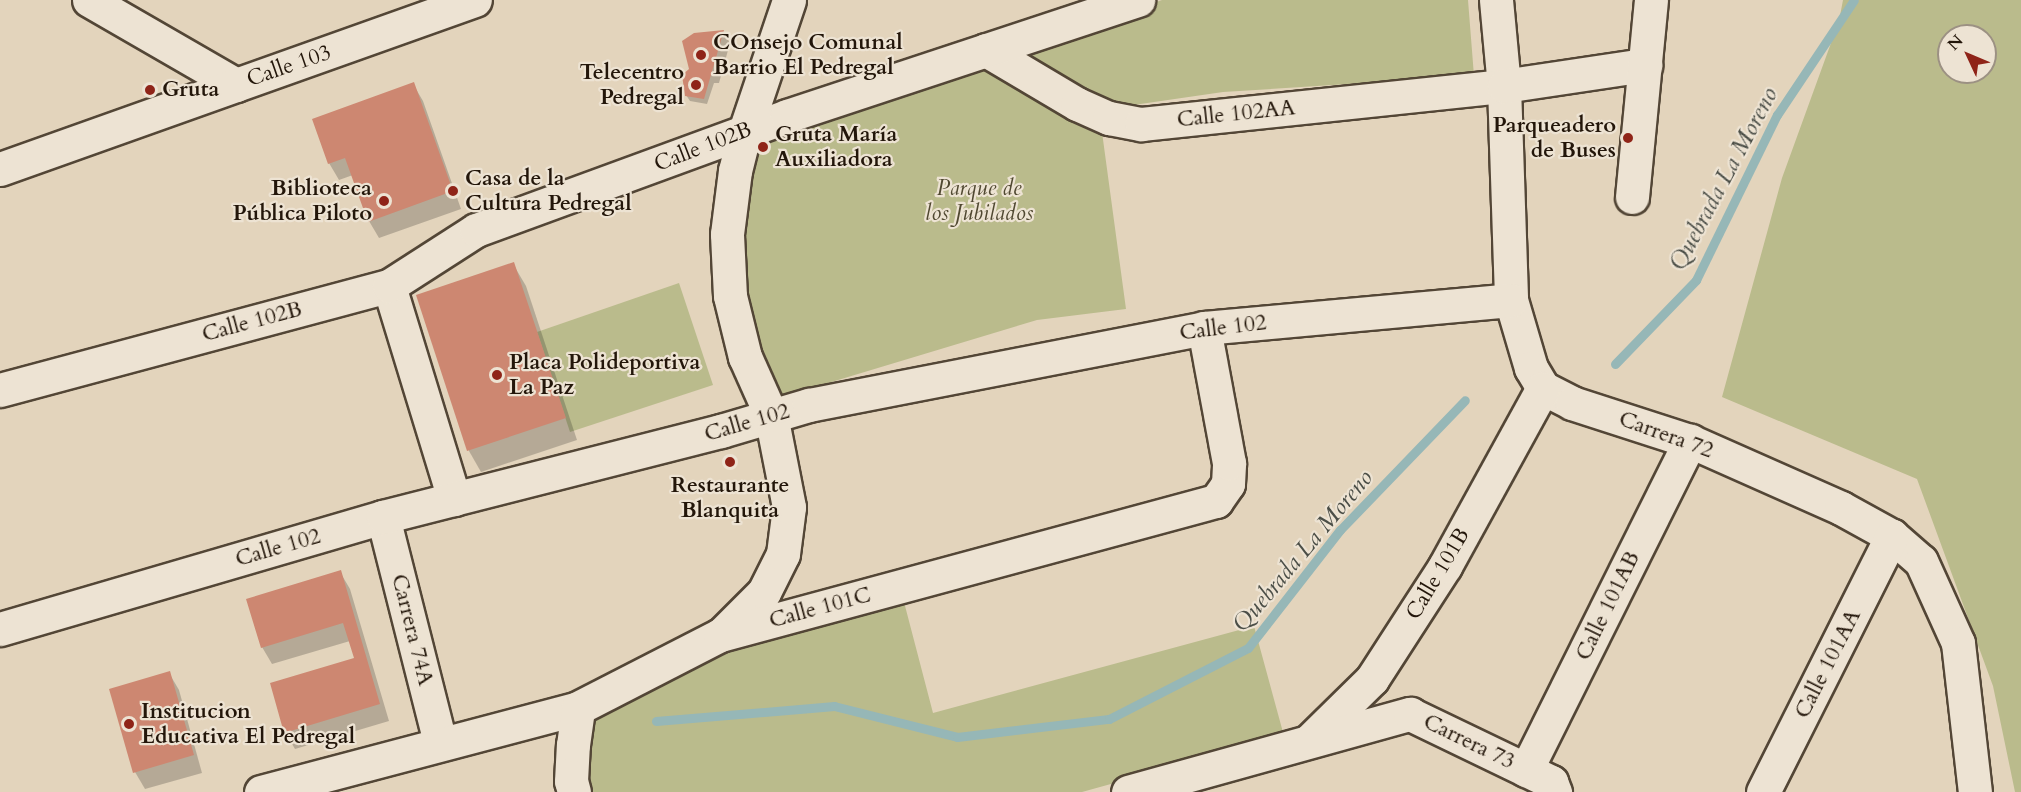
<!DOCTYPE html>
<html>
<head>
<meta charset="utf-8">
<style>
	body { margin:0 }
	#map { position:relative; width:2021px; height:792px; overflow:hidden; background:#e3d4bc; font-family:Cardo,serif }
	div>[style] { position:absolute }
	.green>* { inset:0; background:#babb8c }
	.shadow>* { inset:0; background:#0003 }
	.stream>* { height:9px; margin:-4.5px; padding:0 4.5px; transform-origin:4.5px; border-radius:4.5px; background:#96b7b7 }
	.building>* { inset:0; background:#cd8771 }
	.roads { filter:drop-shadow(2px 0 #534636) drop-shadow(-2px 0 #534636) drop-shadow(0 2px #534636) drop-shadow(0 -2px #534636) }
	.minor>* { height:33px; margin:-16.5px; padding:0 16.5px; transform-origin:16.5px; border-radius:16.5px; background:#ede3d3 }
	.dots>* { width:16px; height:16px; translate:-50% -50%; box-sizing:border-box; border:3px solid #ede3d3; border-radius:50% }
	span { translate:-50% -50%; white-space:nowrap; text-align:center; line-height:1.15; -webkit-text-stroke:4.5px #ede3d3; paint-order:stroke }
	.poi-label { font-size:22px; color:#23160a; font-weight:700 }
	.left { translate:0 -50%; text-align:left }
	.right { translate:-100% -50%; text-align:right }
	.street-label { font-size:22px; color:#23160a }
	.park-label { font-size:22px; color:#504831; font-style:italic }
	.water-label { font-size:24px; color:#4b4e47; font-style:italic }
	.north { position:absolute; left:1937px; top:24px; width:60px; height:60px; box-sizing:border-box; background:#ede3d3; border:2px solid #9c9183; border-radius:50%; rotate:314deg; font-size:16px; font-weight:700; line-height:24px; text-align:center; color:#23160a }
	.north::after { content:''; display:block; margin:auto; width:21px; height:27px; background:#8f2418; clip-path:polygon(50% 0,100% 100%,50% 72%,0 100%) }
</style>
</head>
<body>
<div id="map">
	<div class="green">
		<div style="clip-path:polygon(1162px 0,1468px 0,1474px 76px,1223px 92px,1099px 110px,1126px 309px,1037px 320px,775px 399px,743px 307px,732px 258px,752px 142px)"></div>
		<div style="clip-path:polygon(evenodd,1843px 0,2021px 0,2021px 792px,2015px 792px,1993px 686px,1917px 479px,1722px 397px,1782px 178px,1839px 21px,1843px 0,1949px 36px,1985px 36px,1985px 72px,1949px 72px,1949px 36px)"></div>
		<div style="clip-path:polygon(679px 283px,713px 385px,570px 432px,537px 332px)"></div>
		<div style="clip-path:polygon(904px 602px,933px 713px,1254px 626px,1284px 736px,1082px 792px,590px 792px,586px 776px,596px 718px,728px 651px)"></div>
	</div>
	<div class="shadow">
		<div style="clip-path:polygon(723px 32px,730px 43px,719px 83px,714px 83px,707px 104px,690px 101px,686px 95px)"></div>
		<div style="clip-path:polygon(413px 84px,423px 101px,461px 209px,379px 238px,369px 221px,353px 175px,339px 180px,329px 163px)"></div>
		<div style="clip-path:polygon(513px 264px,526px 286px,577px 440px,481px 472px,469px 451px,418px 296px)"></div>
		<div style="clip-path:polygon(340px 572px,350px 589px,389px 721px,295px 749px,285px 732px,355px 659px,350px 641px,272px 664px,262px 647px)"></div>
		<div style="clip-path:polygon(169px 673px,179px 690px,202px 773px,145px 789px,135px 772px)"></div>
	</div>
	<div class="stream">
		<div style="left:1615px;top:364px;width:117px;rotate:-46deg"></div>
		<div style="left:1696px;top:280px;width:184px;rotate:-63.9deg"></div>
		<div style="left:1777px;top:115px;width:138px;rotate:-56.2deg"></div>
		<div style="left:656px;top:721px;width:179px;rotate:-4.8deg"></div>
		<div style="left:834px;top:706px;width:127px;rotate:14.1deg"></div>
		<div style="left:957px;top:737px;width:153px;rotate:-6.8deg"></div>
		<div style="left:1109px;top:719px;width:156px;rotate:-27.1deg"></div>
		<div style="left:1248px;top:648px;width:150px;rotate:-52.1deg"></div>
		<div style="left:1340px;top:530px;width:180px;rotate:-46.1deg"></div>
	</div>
	<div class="building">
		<div style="clip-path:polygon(724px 30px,704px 99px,685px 96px,682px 75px,689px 69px,682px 41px,694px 33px)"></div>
		<div style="clip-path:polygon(414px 82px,453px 191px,368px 222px,345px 158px,328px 164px,312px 119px)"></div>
		<div style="clip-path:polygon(514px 262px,566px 418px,467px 451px,416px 295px)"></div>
		<div style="clip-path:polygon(341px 570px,380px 704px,284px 733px,270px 683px,354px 658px,343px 623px,261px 648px,246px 599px)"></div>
		<div style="clip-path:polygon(170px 671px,194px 755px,133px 773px,109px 689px)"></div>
	</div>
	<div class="roads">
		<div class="minor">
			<div style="left:89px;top:0;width:170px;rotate:30deg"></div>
			<div style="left:1496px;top:0;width:86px;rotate:84.7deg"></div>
			<div style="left:1504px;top:86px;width:214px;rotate:88.1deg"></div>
			<div style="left:1511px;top:300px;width:71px;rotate:73.6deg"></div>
			<div style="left:1531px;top:368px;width:23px;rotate:59deg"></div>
			<div style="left:1543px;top:388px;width:33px;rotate:27deg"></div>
			<div style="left:1572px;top:403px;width:124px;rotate:17.9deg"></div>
			<div style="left:1690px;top:441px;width:165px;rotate:23.9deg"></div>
			<div style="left:1841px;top:508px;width:58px;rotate:28.8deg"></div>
			<div style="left:1892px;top:536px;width:38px;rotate:41deg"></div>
			<div style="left:1921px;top:561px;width:90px;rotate:65.7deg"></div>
			<div style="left:1958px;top:643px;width:150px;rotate:83.5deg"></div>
			<div style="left:986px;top:50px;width:106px;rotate:30.7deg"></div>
			<div style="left:1077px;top:104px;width:35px;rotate:24deg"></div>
			<div style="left:1109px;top:118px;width:33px;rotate:11deg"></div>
			<div style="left:1141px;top:124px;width:365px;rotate:-6deg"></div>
			<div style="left:1504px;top:86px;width:143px;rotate:-8.5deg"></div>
			<div style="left:0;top:169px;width:504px;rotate:-19.59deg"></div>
			<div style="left:1632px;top:197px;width:198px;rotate:-84.5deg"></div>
			<div style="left:389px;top:286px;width:223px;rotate:73deg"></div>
			<div style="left:0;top:390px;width:403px;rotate:-15deg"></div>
			<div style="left:389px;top:286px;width:103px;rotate:-32.8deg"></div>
			<div style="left:476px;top:230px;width:331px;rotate:-20.1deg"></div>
			<div style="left:787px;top:116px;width:370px;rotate:-18.3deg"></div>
			<div style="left:383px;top:517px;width:233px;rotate:75.8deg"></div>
			<div style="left:0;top:629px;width:399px;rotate:-16.3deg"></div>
			<div style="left:383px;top:517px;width:349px;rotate:-14.3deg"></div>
			<div style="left:721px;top:431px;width:92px;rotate:-16.5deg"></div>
			<div style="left:809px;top:405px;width:402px;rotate:-11deg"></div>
			<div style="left:1204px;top:328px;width:308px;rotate:-5.2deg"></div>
			<div style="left:723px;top:633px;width:58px;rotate:-45deg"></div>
			<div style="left:764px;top:592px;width:42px;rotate:-63.4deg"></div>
			<div style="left:783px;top:554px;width:47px;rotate:-82.7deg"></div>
			<div style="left:789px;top:507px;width:94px;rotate:-101.1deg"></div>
			<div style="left:771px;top:415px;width:64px;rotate:-114.1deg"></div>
			<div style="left:745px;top:357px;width:63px;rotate:-103.8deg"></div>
			<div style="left:730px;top:296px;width:62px;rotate:-92.8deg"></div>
			<div style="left:727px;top:234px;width:64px;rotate:-82.8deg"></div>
			<div style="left:735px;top:171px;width:41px;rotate:-76deg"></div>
			<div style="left:745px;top:131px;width:138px;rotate:-71.4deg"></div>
			<div style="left:1310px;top:740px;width:87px;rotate:-44.5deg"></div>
			<div style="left:1372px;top:679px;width:135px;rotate:-57.1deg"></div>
			<div style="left:1445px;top:566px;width:203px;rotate:-61.2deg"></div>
			<div style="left:1526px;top:770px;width:368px;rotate:-63.5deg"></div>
			<div style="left:261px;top:792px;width:328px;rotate:-14.8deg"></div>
			<div style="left:578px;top:708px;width:160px;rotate:-27.2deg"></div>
			<div style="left:720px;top:635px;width:514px;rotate:-15.12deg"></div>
			<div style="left:1216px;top:501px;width:21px;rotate:-55deg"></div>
			<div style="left:1228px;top:484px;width:21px;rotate:-87deg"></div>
			<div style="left:1229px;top:463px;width:137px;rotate:-100.5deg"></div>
			<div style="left:574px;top:792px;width:11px;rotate:-105deg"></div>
			<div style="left:571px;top:781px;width:36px;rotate:-87deg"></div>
			<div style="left:573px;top:745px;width:37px;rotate:-82deg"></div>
			<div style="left:1128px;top:792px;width:293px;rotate:-15.5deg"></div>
			<div style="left:1410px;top:714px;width:157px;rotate:25.7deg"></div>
			<div style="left:1551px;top:782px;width:11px;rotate:68deg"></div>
			<div style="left:1763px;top:792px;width:287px;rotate:-63.3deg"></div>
		</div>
	</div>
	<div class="dots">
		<div style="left:701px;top:55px;background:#8f2418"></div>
		<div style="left:696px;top:85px;background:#8f2418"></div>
		<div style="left:150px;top:90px;background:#8f2418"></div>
		<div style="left:1628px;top:138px;background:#8f2418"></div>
		<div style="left:763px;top:147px;background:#8f2418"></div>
		<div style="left:453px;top:191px;background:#8f2418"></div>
		<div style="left:384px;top:201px;background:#8f2418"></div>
		<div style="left:497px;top:375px;background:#8f2418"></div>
		<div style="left:730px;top:462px;background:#8f2418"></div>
		<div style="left:129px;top:724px;background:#8f2418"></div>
	</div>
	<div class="poi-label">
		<span class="left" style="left:713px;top:55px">COnsejo Comunal<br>Barrio El Pedregal</span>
		<span class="right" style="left:684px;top:85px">Telecentro<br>Pedregal</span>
		<span class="left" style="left:162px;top:90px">Gruta</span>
		<span class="right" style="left:1616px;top:138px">Parqueadero<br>de Buses</span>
		<span class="left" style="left:775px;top:147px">Gruta María<br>Auxiliadora</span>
		<span class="left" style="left:465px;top:191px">Casa de la<br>Cultura Pedregal</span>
		<span class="right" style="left:372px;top:201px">Biblioteca<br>Pública Piloto</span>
		<span class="left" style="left:509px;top:375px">Placa Polideportiva<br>La Paz</span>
		<span style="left:730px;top:498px">Restaurante<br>Blanquita</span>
		<span class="left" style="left:141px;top:724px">Institucion<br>Educativa El Pedregal</span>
	</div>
	<div class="street-label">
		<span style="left:289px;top:66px;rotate:-19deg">Calle 103</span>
		<span style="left:1236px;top:114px;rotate:-6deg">Calle 102AA</span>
		<span style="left:703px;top:147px;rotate:-21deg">Calle 102B</span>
		<span style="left:252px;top:322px;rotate:-15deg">Calle 102B</span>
		<span style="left:1223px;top:328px;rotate:-7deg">Calle 102</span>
		<span style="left:747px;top:423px;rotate:-16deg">Calle 102</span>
		<span style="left:1666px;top:435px;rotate:20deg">Carrera 72</span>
		<span style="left:278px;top:548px;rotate:-16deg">Calle 102</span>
		<span style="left:1438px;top:574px;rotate:-59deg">Calle 101B</span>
		<span style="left:1608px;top:606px;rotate:-64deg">Calle 101AB</span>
		<span style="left:820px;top:608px;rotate:-15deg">Calle 101C</span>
		<span style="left:412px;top:630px;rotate:76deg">Carrera 74A</span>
		<span style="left:1828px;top:664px;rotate:-63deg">Calle 101AA</span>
		<span style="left:1469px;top:742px;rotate:26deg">Carrera 73</span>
	</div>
	<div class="park-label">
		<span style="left:979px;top:201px">Parque de<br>los Jubilados</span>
	</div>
	<div class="water-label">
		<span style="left:1724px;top:179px;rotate:-62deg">Quebrada La Moreno</span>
		<span style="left:1303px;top:551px;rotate:-50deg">Quebrada La Moreno</span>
	</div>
	<div class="north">N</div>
</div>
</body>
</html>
